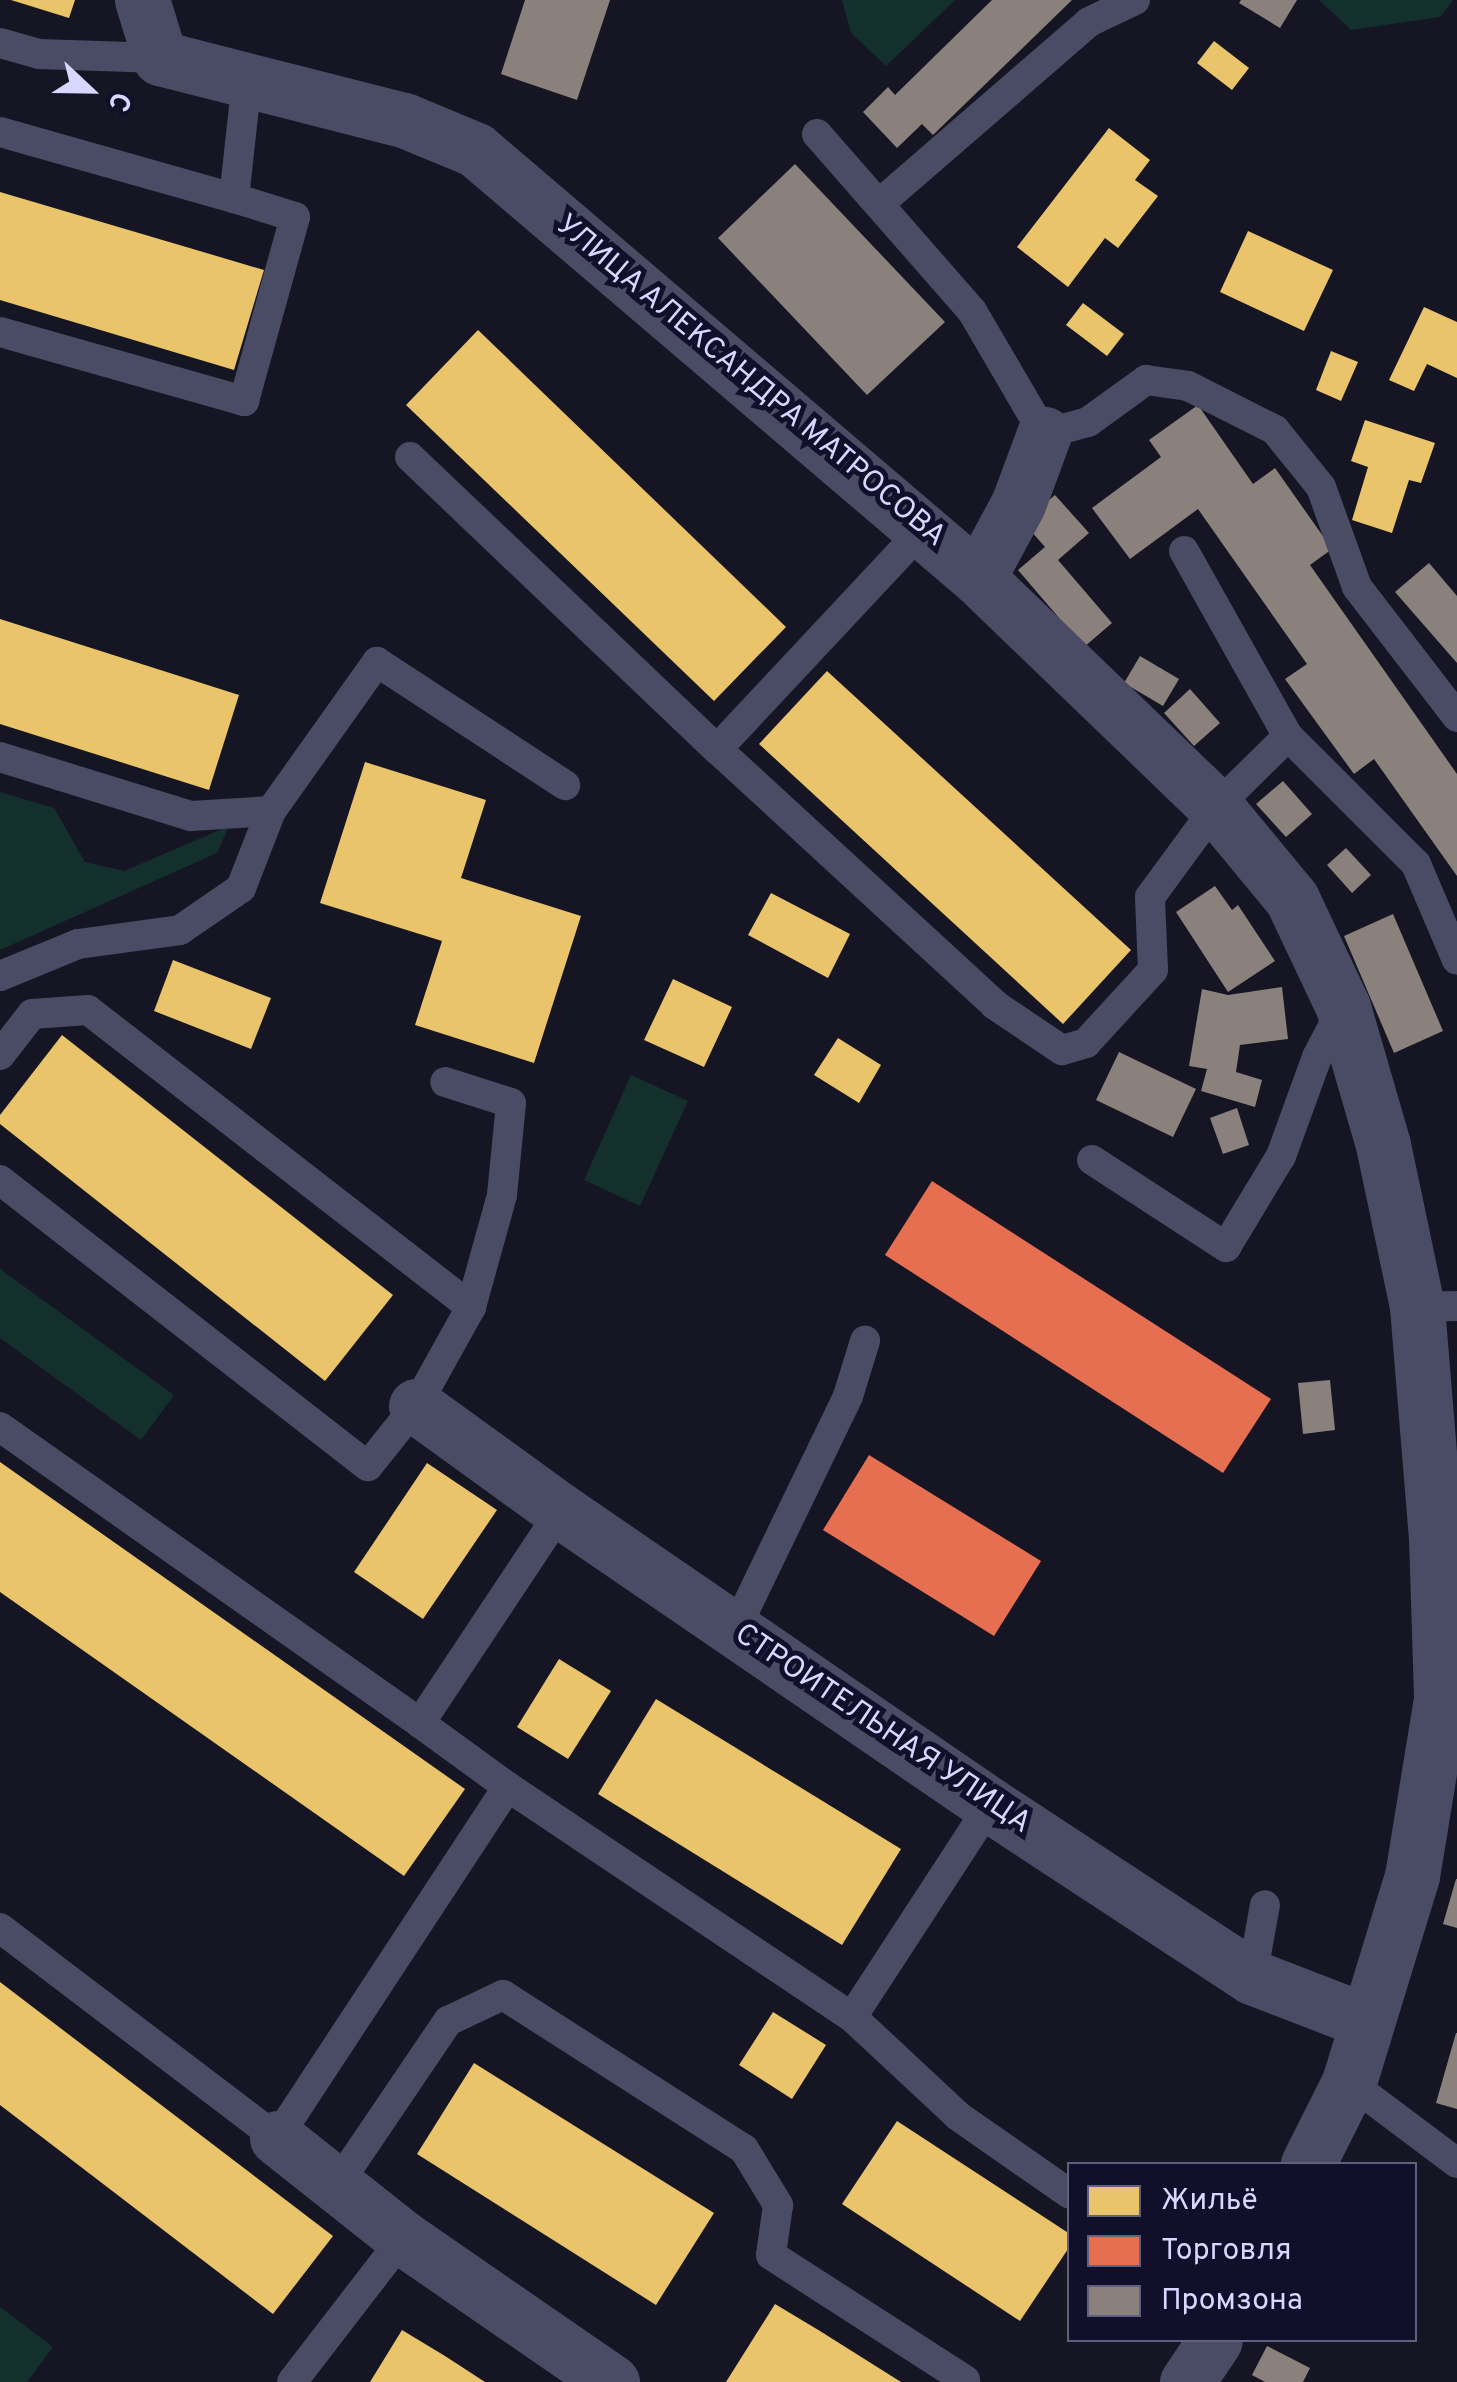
<!DOCTYPE html>
<html>
<head>
<meta charset="utf-8">
<style>
	body { margin:0 }
	#map { position:relative; width:1457px; height:2382px; overflow:hidden; background:#161523; font-family:Overpass,sans-serif }
	div>[style] { position:absolute }
	.green>* { inset:0; background:#13302d }
	.homes>* { inset:0; background:#e9c46a }
	.shops>* { inset:0; background:#e76f51 }
	.industry>* { inset:0; background:#8a817c }
	.lane>* { height:30px; margin:-15px; padding:0 15px; transform-origin:15px; border-radius:15px; background:#4a4b64 }
	.street>* { height:55px; margin:-27.5px; padding:0 27.5px; transform-origin:27.5px; border-radius:27.5px; background:#4a4b64 }
	span { translate:-50% -50%; white-space:nowrap; text-align:center; line-height:1.15; -webkit-text-stroke:10px #110f29; paint-order:stroke }
	.street-label { font-size:30px; color:#d8d7ff }
	.legend { position:absolute; left:1067px; top:2162px; width:350px; height:180px; box-sizing:border-box; background:#110f29; border:2px solid #615f7f; margin:0; padding:12px 18px; list-style:none; font-size:30px; color:#d8d7ff }
	.legend li { display:flex; align-items:center; gap:20px; height:50px }
	.legend b { width:50px; border:2px solid #615f7f }
	.north { position:absolute; left:40px; top:40px; width:100px; height:100px; -webkit-text-stroke:8px #110f29; paint-order:stroke; rotate:112deg; font-size:28px; font-weight:700; line-height:40px; text-align:center; color:#d8d7ff }
	.north::after { content:''; display:block; margin:auto; width:35px; height:45px; background:#d8d7ff; clip-path:polygon(50% 0,100% 100%,50% 72%,0 100%) }
</style>
</head>
<body>
<div id="map">
	<div class="green">
		<div style="clip-path:polygon(842px 0,955px 0,886px 66px,851px 33px)"></div>
		<div style="clip-path:polygon(1319px 0,1453px 0,1440px 17px,1351px 30px)"></div>
		<div style="clip-path:polygon(0 792px,54px 808px,85px 862px,124px 871px,229px 826px,217px 853px,0 950px)"></div>
		<div style="clip-path:polygon(631px 1075px,688px 1101px,640px 1206px,584px 1180px)"></div>
		<div style="clip-path:polygon(0 1269px,174px 1395px,141px 1440px,0 1338px)"></div>
		<div style="clip-path:polygon(0 2307px,53px 2347px,27px 2382px,0 2382px)"></div>
	</div>
	<div class="homes">
		<div style="clip-path:polygon(11px 0,75px 0,69px 18px)"></div>
		<div style="clip-path:polygon(1214px 41px,1249px 68px,1232px 90px,1197px 63px)"></div>
		<div style="clip-path:polygon(1109px 128px,1150px 160px,1135px 180px,1158px 196px,1118px 248px,1105px 238px,1068px 287px,1017px 247px)"></div>
		<div style="clip-path:polygon(0 192px,264px 270px,234px 370px,0 300px)"></div>
		<div style="clip-path:polygon(1248px 231px,1333px 270px,1304px 331px,1220px 292px)"></div>
		<div style="clip-path:polygon(1083px 303px,1124px 334px,1107px 356px,1066px 325px)"></div>
		<div style="clip-path:polygon(1424px 307px,1457px 322px,1457px 378px,1427px 364px,1414px 391px,1389px 380px)"></div>
		<div style="clip-path:polygon(478px 330px,786px 627px,714px 701px,406px 405px)"></div>
		<div style="clip-path:polygon(1331px 351px,1358px 362px,1341px 401px,1316px 390px)"></div>
		<div style="clip-path:polygon(1365px 420px,1435px 443px,1421px 483px,1409px 480px,1392px 533px,1352px 520px,1368px 467px,1351px 461px)"></div>
		<div style="clip-path:polygon(0 619px,239px 695px,209px 790px,0 724px)"></div>
		<div style="clip-path:polygon(827px 671px,1131px 950px,1063px 1024px,759px 744px)"></div>
		<div style="clip-path:polygon(365px 762px,486px 800px,461px 878px,581px 916px,534px 1063px,415px 1025px,442px 941px,320px 903px)"></div>
		<div style="clip-path:polygon(771px 893px,850px 934px,828px 978px,748px 935px)"></div>
		<div style="clip-path:polygon(173px 960px,271px 998px,251px 1049px,154px 1011px)"></div>
		<div style="clip-path:polygon(673px 979px,732px 1007px,704px 1067px,644px 1040px)"></div>
		<div style="clip-path:polygon(62px 1035px,393px 1295px,325px 1381px,0 1124px,0 1115px)"></div>
		<div style="clip-path:polygon(838px 1038px,881px 1065px,859px 1103px,814px 1075px)"></div>
		<div style="clip-path:polygon(0 1462px,465px 1789px,404px 1876px,0 1592px)"></div>
		<div style="clip-path:polygon(427px 1463px,497px 1510px,423px 1619px,354px 1572px)"></div>
		<div style="clip-path:polygon(559px 1659px,611px 1691px,568px 1759px,517px 1727px)"></div>
		<div style="clip-path:polygon(656px 1699px,901px 1849px,842px 1945px,598px 1794px)"></div>
		<div style="clip-path:polygon(0 1982px,333px 2236px,273px 2314px,0 2105px)"></div>
		<div style="clip-path:polygon(773px 2012px,826px 2045px,792px 2099px,739px 2065px)"></div>
		<div style="clip-path:polygon(474px 2063px,714px 2213px,656px 2305px,417px 2154px)"></div>
		<div style="clip-path:polygon(897px 2121px,1070px 2234px,1070px 2246px,1020px 2321px,842px 2204px)"></div>
		<div style="clip-path:polygon(775px 2304px,820px 2331px,901px 2382px,726px 2382px)"></div>
		<div style="clip-path:polygon(402px 2330px,445px 2356px,485px 2382px,370px 2382px)"></div>
	</div>
	<div class="shops">
		<div style="clip-path:polygon(932px 1181px,1271px 1399px,1223px 1473px,885px 1255px)"></div>
		<div style="clip-path:polygon(869px 1455px,1041px 1561px,994px 1636px,823px 1530px)"></div>
	</div>
	<div class="industry">
		<div style="clip-path:polygon(525px 0,610px 0,577px 100px,501px 74px)"></div>
		<div style="clip-path:polygon(992px 0,1072px 0,933px 135px,922px 124px,897px 148px,863px 112px,888px 87px,895px 95px)"></div>
		<div style="clip-path:polygon(1241px 0,1297px 0,1280px 28px,1239px 3px)"></div>
		<div style="clip-path:polygon(795px 164px,945px 322px,867px 395px,718px 238px)"></div>
		<div style="clip-path:polygon(1198px 405px,1253px 484px,1275px 468px,1332px 549px,1310px 565px,1457px 774px,1457px 876px,1374px 759px,1354px 774px,1285px 679px,1307px 664px,1198px 509px,1130px 559px,1092px 508px,1161px 457px,1149px 440px)"></div>
		<div style="clip-path:polygon(1055px 495px,1089px 533px,1058px 560px,1112px 623px,1084px 647px,1018px 570px,1045px 547px,1023px 522px)"></div>
		<div style="clip-path:polygon(1429px 563px,1457px 596px,1457px 663px,1395px 592px)"></div>
		<div style="clip-path:polygon(1140px 656px,1179px 679px,1163px 706px,1124px 683px)"></div>
		<div style="clip-path:polygon(1190px 689px,1220px 723px,1194px 746px,1164px 713px)"></div>
		<div style="clip-path:polygon(1283px 781px,1312px 814px,1286px 837px,1256px 804px)"></div>
		<div style="clip-path:polygon(1346px 848px,1371px 875px,1352px 893px,1327px 865px)"></div>
		<div style="clip-path:polygon(1215px 886px,1232px 910px,1238px 905px,1275px 961px,1228px 992px,1176px 912px)"></div>
		<div style="clip-path:polygon(1393px 914px,1443px 1031px,1394px 1053px,1344px 936px)"></div>
		<div style="clip-path:polygon(1282px 987px,1288px 1039px,1240px 1045px,1236px 1072px,1262px 1080px,1255px 1107px,1201px 1091px,1207px 1069px,1189px 1066px,1202px 989px,1228px 995px)"></div>
		<div style="clip-path:polygon(1119px 1052px,1196px 1089px,1173px 1137px,1096px 1100px)"></div>
		<div style="clip-path:polygon(1237px 1108px,1249px 1145px,1223px 1154px,1210px 1118px)"></div>
		<div style="clip-path:polygon(1330px 1380px,1335px 1430px,1303px 1434px,1298px 1383px)"></div>
		<div style="clip-path:polygon(1456px 1879px,1457px 1879px,1457px 1928px,1443px 1924px)"></div>
		<div style="clip-path:polygon(1456px 2033px,1457px 2033px,1457px 2109px,1436px 2103px)"></div>
		<div style="clip-path:polygon(1267px 2346px,1310px 2368px,1303px 2382px,1265px 2382px,1252px 2375px)"></div>
	</div>
	<div class="lane">
		<div style="left:0;top:43px;width:41px;rotate:15.8deg"></div>
		<div style="left:39px;top:54px;width:121px;rotate:1.9deg"></div>
		<div style="left:0;top:132px;width:243px;rotate:15.8deg"></div>
		<div style="left:234px;top:198px;width:118px;rotate:-83.7deg"></div>
		<div style="left:817px;top:134px;width:235px;rotate:48.8deg"></div>
		<div style="left:972px;top:311px;width:143px;rotate:59.7deg"></div>
		<div style="left:1044px;top:434px;width:46px;rotate:-15.3deg"></div>
		<div style="left:1088px;top:422px;width:72px;rotate:-35.9deg"></div>
		<div style="left:1146px;top:380px;width:42px;rotate:8.1deg"></div>
		<div style="left:1188px;top:386px;width:97px;rotate:26.8deg"></div>
		<div style="left:1275px;top:430px;width:73px;rotate:51.1deg"></div>
		<div style="left:1321px;top:487px;width:106px;rotate:70.2deg"></div>
		<div style="left:1357px;top:587px;width:164px;rotate:52.4deg"></div>
		<div style="left:879px;top:204px;width:278px;rotate:-40.9deg"></div>
		<div style="left:1089px;top:22px;width:51px;rotate:-25.6deg"></div>
		<div style="left:0;top:332px;width:254px;rotate:15.8deg"></div>
		<div style="left:244px;top:401px;width:191px;rotate:-74.5deg"></div>
		<div style="left:295px;top:217px;width:64px;rotate:-162.7deg"></div>
		<div style="left:410px;top:457px;width:424px;rotate:43.6deg"></div>
		<div style="left:924px;top:528px;width:303px;rotate:133.1deg"></div>
		<div style="left:717px;top:749px;width:378px;rotate:42.6deg"></div>
		<div style="left:995px;top:1005px;width:81px;rotate:33.9deg"></div>
		<div style="left:1062px;top:1050px;width:25px;rotate:-16deg"></div>
		<div style="left:1086px;top:1043px;width:99px;rotate:-47.5deg"></div>
		<div style="left:1153px;top:970px;width:73px;rotate:-92.4deg"></div>
		<div style="left:1150px;top:897px;width:112px;rotate:-53.7deg"></div>
		<div style="left:1216px;top:807px;width:101px;rotate:-44.6deg"></div>
		<div style="left:1184px;top:551px;width:212px;rotate:60.7deg"></div>
		<div style="left:1288px;top:736px;width:181px;rotate:45deg"></div>
		<div style="left:1416px;top:864px;width:104px;rotate:66.9deg"></div>
		<div style="left:0;top:757px;width:200px;rotate:17.2deg"></div>
		<div style="left:191px;top:816px;width:80px;rotate:-3.6deg"></div>
		<div style="left:0;top:976px;width:84px;rotate:-22.3deg"></div>
		<div style="left:78px;top:944px;width:103px;rotate:-7.8deg"></div>
		<div style="left:180px;top:930px;width:74px;rotate:-34.5deg"></div>
		<div style="left:241px;top:888px;width:83px;rotate:-68.7deg"></div>
		<div style="left:271px;top:811px;width:183px;rotate:-54.6deg"></div>
		<div style="left:377px;top:662px;width:225px;rotate:33.2deg"></div>
		<div style="left:0;top:1055px;width:52px;rotate:-52deg"></div>
		<div style="left:32px;top:1014px;width:56px;rotate:-4.1deg"></div>
		<div style="left:88px;top:1010px;width:485px;rotate:37.8deg"></div>
		<div style="left:1092px;top:1160px;width:160px;rotate:33deg"></div>
		<div style="left:1226px;top:1247px;width:106px;rotate:-58.9deg"></div>
		<div style="left:1281px;top:1156px;width:105px;rotate:-70deg"></div>
		<div style="left:1317px;top:1057px;width:56px;rotate:-62.5deg"></div>
		<div style="left:0;top:1180px;width:466px;rotate:37.9deg"></div>
		<div style="left:368px;top:1466px;width:77px;rotate:-51.3deg"></div>
		<div style="left:416px;top:1406px;width:113px;rotate:-60.9deg"></div>
		<div style="left:471px;top:1307px;width:116px;rotate:-74.5deg"></div>
		<div style="left:502px;top:1195px;width:92px;rotate:-84.4deg"></div>
		<div style="left:511px;top:1103px;width:69px;rotate:-162.3deg"></div>
		<div style="left:1417px;top:1307px;width:40px;rotate:-1.4deg"></div>
		<div style="left:0;top:1427px;width:514px;rotate:35.17deg"></div>
		<div style="left:735px;top:1630px;width:260px;rotate:-64.2deg"></div>
		<div style="left:848px;top:1396px;width:58px;rotate:-72.8deg"></div>
		<div style="left:508px;top:1787px;width:414px;rotate:33.8deg"></div>
		<div style="left:852px;top:2017px;width:253px;rotate:-56.9deg"></div>
		<div style="left:0;top:1928px;width:348px;rotate:37.2deg"></div>
		<div style="left:277px;top:2138px;width:420px;rotate:-56.7deg"></div>
		<div style="left:508px;top:1787px;width:109px;rotate:-144deg"></div>
		<div style="left:420px;top:1723px;width:255px;rotate:-56.4deg"></div>
		<div style="left:1252px;top:1977px;width:73px;rotate:-79.8deg"></div>
		<div style="left:852px;top:2017px;width:145px;rotate:43deg"></div>
		<div style="left:958px;top:2116px;width:136px;rotate:34.9deg"></div>
		<div style="left:1349px;top:2082px;width:135px;rotate:36.9deg"></div>
		<div style="left:337px;top:2185px;width:198px;rotate:-55.9deg"></div>
		<div style="left:448px;top:2021px;width:61px;rotate:-25.3deg"></div>
		<div style="left:503px;top:1995px;width:286px;rotate:32.6deg"></div>
		<div style="left:744px;top:2149px;width:66px;rotate:58.7deg"></div>
		<div style="left:778px;top:2205px;width:50px;rotate:98deg"></div>
		<div style="left:771px;top:2255px;width:231px;rotate:32.8deg"></div>
		<div style="left:292px;top:2382px;width:182px;rotate:-52.4deg"></div>
	</div>
	<div class="street">
		<div style="left:142px;top:0;width:61px;rotate:72.8deg"></div>
		<div style="left:160px;top:58px;width:252px;rotate:14.3deg"></div>
		<div style="left:404px;top:120px;width:78px;rotate:22.6deg"></div>
		<div style="left:476px;top:150px;width:660px;rotate:40.45deg"></div>
		<div style="left:978px;top:578px;width:330px;rotate:43.9deg"></div>
		<div style="left:1216px;top:807px;width:119px;rotate:50.4deg"></div>
		<div style="left:1292px;top:899px;width:119px;rotate:64.7deg"></div>
		<div style="left:1343px;top:1007px;width:144px;rotate:73.8deg"></div>
		<div style="left:1383px;top:1145px;width:166px;rotate:78.1deg"></div>
		<div style="left:1417px;top:1307px;width:231px;rotate:85.3deg"></div>
		<div style="left:1436px;top:1537px;width:162px;rotate:88.2deg"></div>
		<div style="left:1441px;top:1699px;width:179px;rotate:99.3deg"></div>
		<div style="left:1412px;top:1876px;width:215px;rotate:107deg"></div>
		<div style="left:1349px;top:2082px;width:92px;rotate:116.6deg"></div>
		<div style="left:978px;top:578px;width:84px;rotate:-61.6deg"></div>
		<div style="left:1018px;top:504px;width:75px;rotate:-69.6deg"></div>
		<div style="left:416px;top:1406px;width:179px;rotate:35.9deg"></div>
		<div style="left:561px;top:1511px;width:520px;rotate:34.42deg"></div>
		<div style="left:990px;top:1805px;width:313px;rotate:33.3deg"></div>
		<div style="left:1252px;top:1977px;width:122px;rotate:21.1deg"></div>
		<div style="left:277px;top:2138px;width:161px;rotate:38.4deg"></div>
		<div style="left:403px;top:2238px;width:254px;rotate:34.6deg"></div>
		<div style="left:1187px;top:2382px;width:50px;rotate:-56.3deg"></div>
	</div>
	<div class="street-label">
		<span style="left:750px;top:382px;rotate:40deg">УЛИЦА АЛЕКСАНДРА МАТРОСОВА</span>
		<span style="left:882px;top:1730px;rotate:34deg">СТРОИТЕЛЬНАЯ УЛИЦА</span>
	</div>
	<ul class="legend">
	<li><b style="height:28px;background:#e9c46a"></b>Жильё</li>
	<li><b style="height:28px;background:#e76f51"></b>Торговля</li>
	<li><b style="height:28px;background:#8a817c"></b>Промзона</li>
	</ul>
	<div class="north">С</div>
</div>
</body>
</html>
